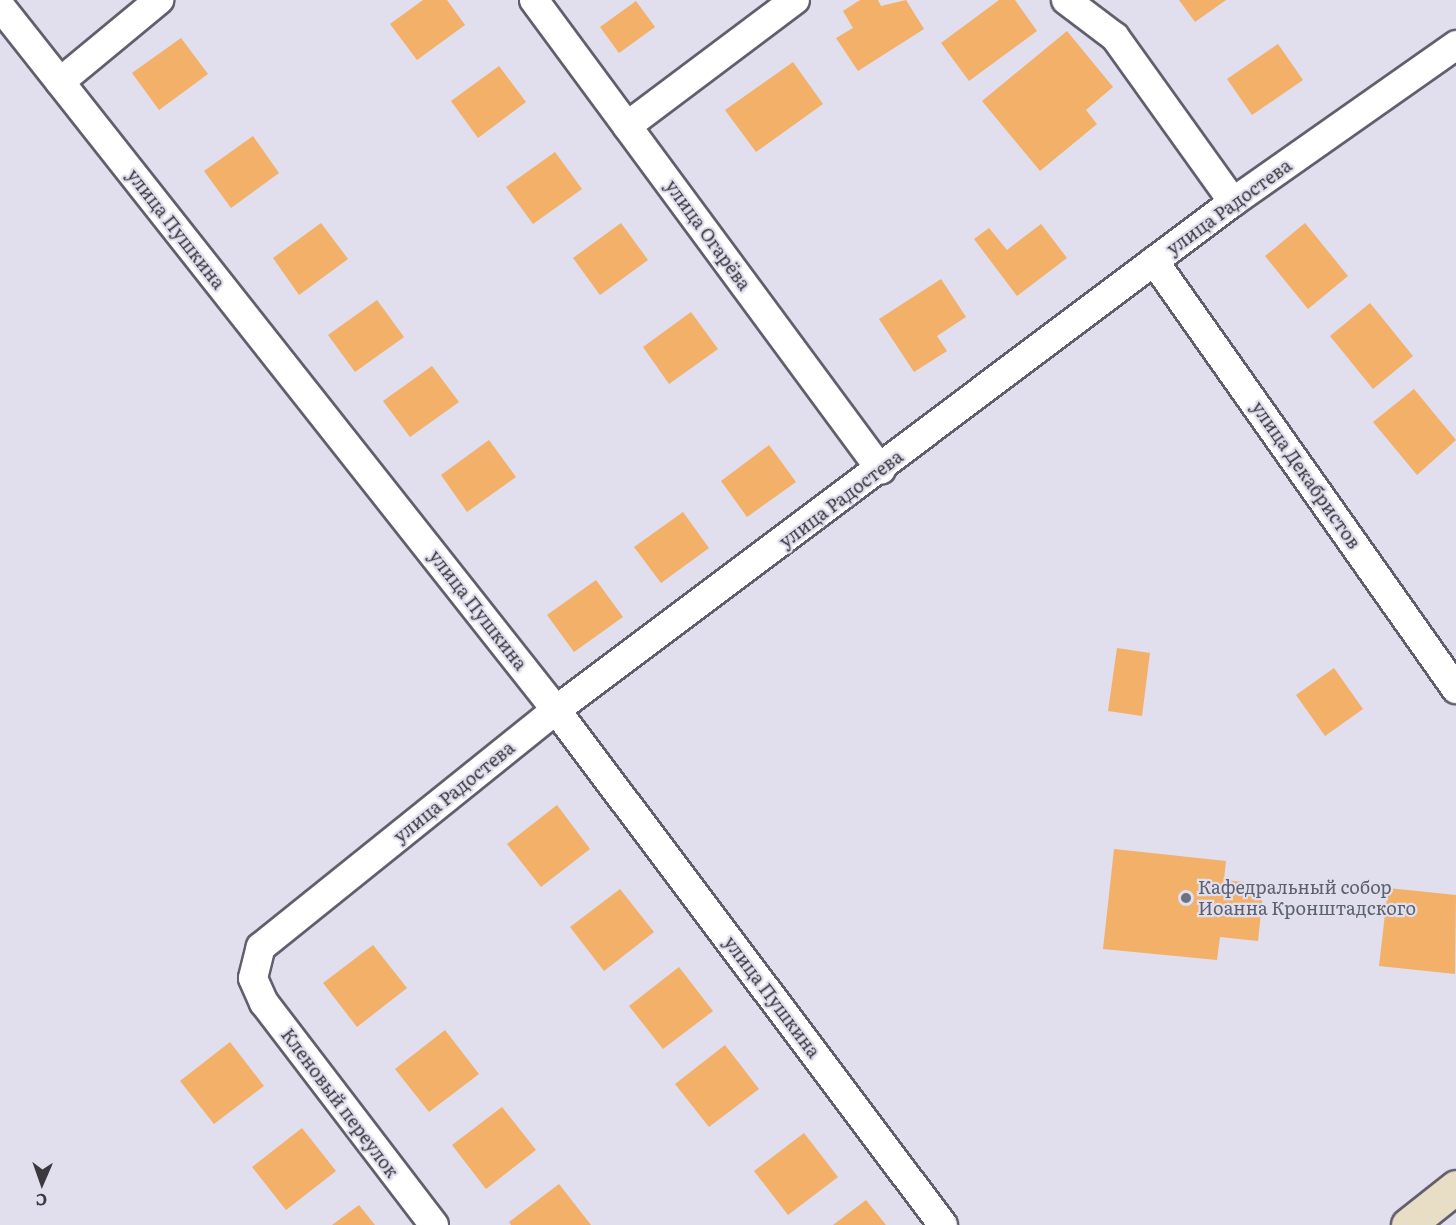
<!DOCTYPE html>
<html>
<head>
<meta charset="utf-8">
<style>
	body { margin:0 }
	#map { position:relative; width:1456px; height:1225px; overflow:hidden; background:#e1deed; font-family:Literata,serif }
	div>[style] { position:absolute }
	.building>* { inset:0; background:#f2b069 }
	.roads { filter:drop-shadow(2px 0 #625f6c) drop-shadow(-2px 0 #625f6c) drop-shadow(0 2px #625f6c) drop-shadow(0 -2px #625f6c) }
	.street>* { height:28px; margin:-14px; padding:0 14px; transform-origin:14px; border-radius:14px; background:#fff }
	.secondary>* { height:33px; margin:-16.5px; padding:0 16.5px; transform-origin:16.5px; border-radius:16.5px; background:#e8ddc5 }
	.dots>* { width:16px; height:16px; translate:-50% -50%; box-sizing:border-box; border:3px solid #e1deed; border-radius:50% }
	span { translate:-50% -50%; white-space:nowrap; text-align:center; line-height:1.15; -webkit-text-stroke:4.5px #e1deed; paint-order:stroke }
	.street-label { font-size:18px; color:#3b393f }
	.worship-label { font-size:18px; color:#5b616d }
	.left { translate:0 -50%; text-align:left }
	.north { position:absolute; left:12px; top:1153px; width:60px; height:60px; -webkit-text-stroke:4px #e1deed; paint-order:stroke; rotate:182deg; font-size:16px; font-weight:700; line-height:24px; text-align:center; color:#3b393f }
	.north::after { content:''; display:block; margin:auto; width:21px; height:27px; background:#3b393f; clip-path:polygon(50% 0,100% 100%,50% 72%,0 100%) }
</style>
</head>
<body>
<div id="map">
	<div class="building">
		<div style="clip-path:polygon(423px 0,447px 0,465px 25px,417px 60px,390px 24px)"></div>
		<div style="clip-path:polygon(860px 0,878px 0,881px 6px,906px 0,924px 29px,858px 71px,836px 38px,853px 28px,843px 11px)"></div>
		<div style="clip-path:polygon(999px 0,1015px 0,1037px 31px,969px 81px,941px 43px)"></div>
		<div style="clip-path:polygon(1179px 0,1226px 0,1195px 22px)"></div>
		<div style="clip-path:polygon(636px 1px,655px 27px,619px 53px,600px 27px)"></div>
		<div style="clip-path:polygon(1067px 31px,1113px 87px,1086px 110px,1097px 124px,1040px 171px,982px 101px)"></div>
		<div style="clip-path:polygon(181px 38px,208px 74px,159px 110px,132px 73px)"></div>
		<div style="clip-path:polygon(1278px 44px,1303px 80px,1252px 115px,1227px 79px)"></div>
		<div style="clip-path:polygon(793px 62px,823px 104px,756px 152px,725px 110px)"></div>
		<div style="clip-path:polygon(499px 66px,526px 102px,478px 138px,451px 101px)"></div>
		<div style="clip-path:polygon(253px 136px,279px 173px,231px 208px,204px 171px)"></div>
		<div style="clip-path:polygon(555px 152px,582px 189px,533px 224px,506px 187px)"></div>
		<div style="clip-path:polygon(321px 223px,348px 259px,299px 295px,273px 258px)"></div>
		<div style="clip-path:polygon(621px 223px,648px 260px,600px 295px,573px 258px)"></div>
		<div style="clip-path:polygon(1305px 223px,1348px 276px,1308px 309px,1265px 256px)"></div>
		<div style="clip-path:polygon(1041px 224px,1067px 258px,1017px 296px,974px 239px,989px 228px,1007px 250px)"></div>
		<div style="clip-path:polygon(941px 279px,966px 317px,937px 336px,947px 351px,914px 372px,879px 319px)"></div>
		<div style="clip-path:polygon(377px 300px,404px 337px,355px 372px,328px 335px)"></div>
		<div style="clip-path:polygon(1370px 303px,1413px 356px,1373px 389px,1330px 336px)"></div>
		<div style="clip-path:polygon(691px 312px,718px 349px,669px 384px,643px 347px)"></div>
		<div style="clip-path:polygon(432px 366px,459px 402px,410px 437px,383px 401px)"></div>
		<div style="clip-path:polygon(1414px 389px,1456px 440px,1417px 475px,1373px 422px)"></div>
		<div style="clip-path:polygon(489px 440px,516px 477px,467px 512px,441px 475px)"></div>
		<div style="clip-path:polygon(769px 445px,796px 482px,747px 517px,721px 481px)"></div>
		<div style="clip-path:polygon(683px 512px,709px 548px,661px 583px,634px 547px)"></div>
		<div style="clip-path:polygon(596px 580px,623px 617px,574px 652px,547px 615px)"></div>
		<div style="clip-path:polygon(1117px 648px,1150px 653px,1142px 716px,1108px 711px)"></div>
		<div style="clip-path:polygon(1334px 668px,1363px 709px,1325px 736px,1296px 695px)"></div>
		<div style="clip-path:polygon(557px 805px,590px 849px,541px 887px,507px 844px)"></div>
		<div style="clip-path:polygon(1114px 849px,1226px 861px,1224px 880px,1264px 884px,1258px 941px,1220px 937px,1217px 960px,1103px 949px)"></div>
		<div style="clip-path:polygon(1388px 888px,1456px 895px,1455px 974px,1379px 966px)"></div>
		<div style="clip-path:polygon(620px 889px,654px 932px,604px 971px,570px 927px)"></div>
		<div style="clip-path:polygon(373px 945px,407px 988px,357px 1027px,323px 983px)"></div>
		<div style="clip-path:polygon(679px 967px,713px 1011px,663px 1049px,629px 1006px)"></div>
		<div style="clip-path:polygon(445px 1030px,479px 1074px,429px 1112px,395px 1069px)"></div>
		<div style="clip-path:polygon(230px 1042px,264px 1086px,214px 1124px,180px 1081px)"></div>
		<div style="clip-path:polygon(725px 1045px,759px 1089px,709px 1127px,675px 1084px)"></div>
		<div style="clip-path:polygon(502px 1107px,536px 1150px,486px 1189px,452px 1145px)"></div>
		<div style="clip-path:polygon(302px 1128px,336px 1171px,286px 1210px,252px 1167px)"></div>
		<div style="clip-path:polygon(804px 1133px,838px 1177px,788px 1215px,754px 1171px)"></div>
		<div style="clip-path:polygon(559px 1184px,591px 1225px,511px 1225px,509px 1222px)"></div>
		<div style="clip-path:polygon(866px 1200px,886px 1225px,833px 1225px)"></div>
		<div style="clip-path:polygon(359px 1205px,375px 1225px,332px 1225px)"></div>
	</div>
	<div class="roads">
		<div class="street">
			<div style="left:534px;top:0;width:584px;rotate:53.56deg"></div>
			<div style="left:1066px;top:0;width:61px;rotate:37.1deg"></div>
			<div style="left:1115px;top:37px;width:203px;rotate:54.4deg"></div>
			<div style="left:0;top:6px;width:897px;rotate:51.7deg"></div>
			<div style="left:556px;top:710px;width:644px;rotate:53.08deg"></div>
			<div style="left:60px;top:82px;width:129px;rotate:-39.6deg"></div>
			<div style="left:627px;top:126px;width:210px;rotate:-36.9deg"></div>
			<div style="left:1154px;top:261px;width:524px;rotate:54.79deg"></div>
			<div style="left:434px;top:1225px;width:280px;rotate:-127.4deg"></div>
			<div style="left:264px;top:1003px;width:27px;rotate:-114deg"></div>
			<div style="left:253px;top:978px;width:32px;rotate:-76deg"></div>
			<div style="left:261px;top:947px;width:378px;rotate:-38.8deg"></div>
			<div style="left:556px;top:710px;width:846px;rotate:-36.88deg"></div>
			<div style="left:1233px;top:202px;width:273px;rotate:-35.1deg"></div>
		</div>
		<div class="secondary">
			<div style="left:1408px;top:1225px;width:61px;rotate:-38.4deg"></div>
		</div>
	</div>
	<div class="dots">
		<div style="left:1186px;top:898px;background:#6b7280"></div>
	</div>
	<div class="street-label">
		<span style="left:1229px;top:207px;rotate:-36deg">улица Радостева</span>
		<span style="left:176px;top:229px;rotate:52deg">улица Пушкина</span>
		<span style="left:708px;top:235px;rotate:54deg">улица Огарёва</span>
		<span style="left:1306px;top:475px;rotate:55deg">улица Декабристов</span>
		<span style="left:841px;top:499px;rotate:-37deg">улица Радостева</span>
		<span style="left:478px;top:610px;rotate:52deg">улица Пушкина</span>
		<span style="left:454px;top:792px;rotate:-39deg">улица Радостева</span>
		<span style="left:772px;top:997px;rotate:53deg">улица Пушкина</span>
		<span style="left:340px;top:1103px;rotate:53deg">Кленовый переулок</span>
	</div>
	<div class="worship-label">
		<span class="left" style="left:1198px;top:898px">Кафедральный собор<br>Иоанна Кронштадского</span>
	</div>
	<div class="north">С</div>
</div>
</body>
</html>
